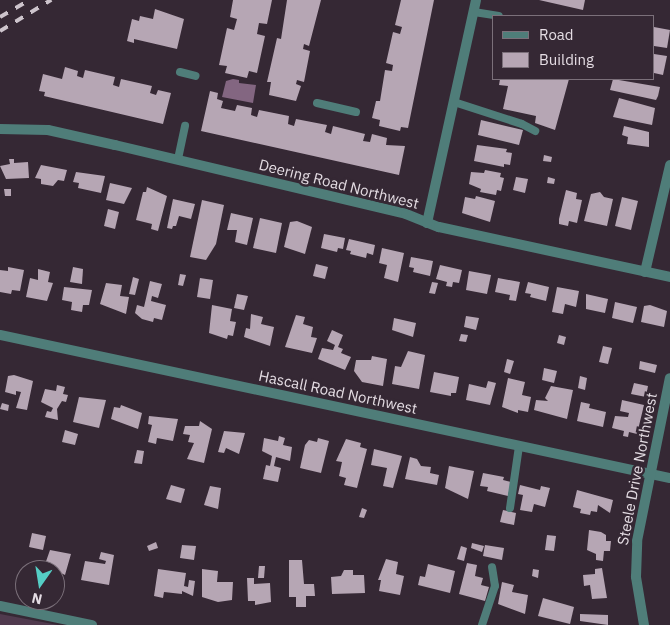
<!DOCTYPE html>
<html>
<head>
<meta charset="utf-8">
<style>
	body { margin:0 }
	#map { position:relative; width:670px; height:625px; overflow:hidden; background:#352834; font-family:"IBM Plex Sans",sans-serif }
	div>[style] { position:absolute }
	.green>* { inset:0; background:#503a4e }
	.water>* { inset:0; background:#836681 }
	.building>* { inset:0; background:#b6a6b4 }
	.lane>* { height:8px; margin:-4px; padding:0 4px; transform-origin:4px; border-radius:4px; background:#4f7d79 }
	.street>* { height:10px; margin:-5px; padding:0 5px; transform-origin:5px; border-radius:5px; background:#4f7d79 }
	.rail>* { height:4px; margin-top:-2px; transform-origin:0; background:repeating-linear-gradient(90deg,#cdc4cc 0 9px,transparent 0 18px) }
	span { translate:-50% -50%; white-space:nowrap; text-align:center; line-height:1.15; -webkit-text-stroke:5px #352834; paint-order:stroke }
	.street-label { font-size:15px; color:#e4dce3 }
	.legend { position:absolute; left:492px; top:15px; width:162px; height:65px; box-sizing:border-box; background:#352834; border:1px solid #7b707a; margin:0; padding:6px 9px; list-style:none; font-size:15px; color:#e4dce3 }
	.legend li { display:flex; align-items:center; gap:10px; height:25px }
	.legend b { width:25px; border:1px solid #7b707a }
	.north { position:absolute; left:15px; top:560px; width:50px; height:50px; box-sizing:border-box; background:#352834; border:1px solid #7b707a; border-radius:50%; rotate:193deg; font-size:14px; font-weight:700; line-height:20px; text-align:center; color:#e4dce3 }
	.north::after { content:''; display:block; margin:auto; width:18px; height:22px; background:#55cec5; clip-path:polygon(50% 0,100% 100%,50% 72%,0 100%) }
</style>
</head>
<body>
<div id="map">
	<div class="green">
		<div style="clip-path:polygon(0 614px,58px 625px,0 625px)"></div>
	</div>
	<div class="water">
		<div style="clip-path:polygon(233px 79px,239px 80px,239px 83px,256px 85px,253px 103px,222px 97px,226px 81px)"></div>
	</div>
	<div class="building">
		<div style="clip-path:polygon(233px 0,272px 0,267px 24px,259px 23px,257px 34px,265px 36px,257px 73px,249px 71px,247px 78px,225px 73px,227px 66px,219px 65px,227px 28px,234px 30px,237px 19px,230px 17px)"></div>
		<div style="clip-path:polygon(287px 0,321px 0,309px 46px,304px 44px,303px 49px,310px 51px,304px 82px,297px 80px,296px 84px,301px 86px,296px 101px,269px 95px,271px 82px,267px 82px,277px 38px,281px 39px)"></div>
		<div style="clip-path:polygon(401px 0,434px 0,408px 128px,401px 127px,400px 131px,379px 126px,380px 120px,372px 118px,376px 101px,380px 101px,385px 70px,392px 71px,393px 65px,386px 63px,393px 32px,400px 34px,402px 27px,395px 25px)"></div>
		<div style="clip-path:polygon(539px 0,585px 0,583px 10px)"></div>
		<div style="clip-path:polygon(155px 9px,184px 19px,177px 49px,134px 39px,134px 43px,127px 41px,132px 19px,139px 21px,140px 16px,153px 19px)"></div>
		<div style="clip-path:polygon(654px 27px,670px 30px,667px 48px,654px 46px)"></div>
		<div style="clip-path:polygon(654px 54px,667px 56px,663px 75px,654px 73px)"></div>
		<div style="clip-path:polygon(65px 67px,78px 71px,77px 76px,83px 78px,85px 70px,115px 77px,113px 85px,119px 87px,121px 79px,152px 86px,150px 93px,156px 95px,158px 90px,171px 93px,163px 124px,44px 96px,45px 92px,39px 91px,43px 74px,62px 79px)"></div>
		<div style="clip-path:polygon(500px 79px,569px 79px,555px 130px,535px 123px,536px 116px,503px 109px,508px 86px,499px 85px)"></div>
		<div style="clip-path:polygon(613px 79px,660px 87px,658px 96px,656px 100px,610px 90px)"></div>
		<div style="clip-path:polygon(210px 91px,218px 93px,217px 99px,223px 101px,221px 108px,235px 111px,237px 105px,252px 108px,251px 115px,257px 117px,259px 110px,289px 116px,288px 124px,294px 126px,296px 119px,327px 125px,325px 132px,331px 134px,333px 126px,365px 134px,363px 141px,370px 142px,372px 134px,387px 138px,386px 145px,405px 146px,399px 175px,201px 131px)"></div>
		<div style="clip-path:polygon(619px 98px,655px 108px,652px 125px,613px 117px)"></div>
		<div style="clip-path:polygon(481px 120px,523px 130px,519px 145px,478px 135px)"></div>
		<div style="clip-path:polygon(624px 126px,649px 132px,649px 147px,627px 144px,628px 137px,622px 135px)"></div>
		<div style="clip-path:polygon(477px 145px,507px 149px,506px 152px,512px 153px,510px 165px,504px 164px,504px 167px,474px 161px)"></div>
		<div style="clip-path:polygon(544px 155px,552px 157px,551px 162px,543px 161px)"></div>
		<div style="clip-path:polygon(9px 159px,14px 159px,14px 163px,28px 162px,29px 178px,6px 179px,0 166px,10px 164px)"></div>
		<div style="clip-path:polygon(41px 165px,67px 170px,64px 181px,58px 180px,53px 186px,41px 184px,41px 179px,35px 178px)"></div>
		<div style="clip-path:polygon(485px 170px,501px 173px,500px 177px,504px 178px,501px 191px,497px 190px,496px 195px,480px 192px,481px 189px,469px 184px,471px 172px,484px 173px)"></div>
		<div style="clip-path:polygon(76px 172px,105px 176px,101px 193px,78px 188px,79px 183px,73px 182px)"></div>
		<div style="clip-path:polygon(516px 177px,528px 179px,525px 193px,513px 190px)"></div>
		<div style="clip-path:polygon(548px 177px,555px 179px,554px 184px,547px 183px)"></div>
		<div style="clip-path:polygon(110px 183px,132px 188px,124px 204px,106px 200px)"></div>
		<div style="clip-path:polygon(147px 187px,167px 196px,158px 231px,151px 229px,152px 224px,136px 220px,143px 192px,146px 192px)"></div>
		<div style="clip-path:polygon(4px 189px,11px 189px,11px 196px,5px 196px)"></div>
		<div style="clip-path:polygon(566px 190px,577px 193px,576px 199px,582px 200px,577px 223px,569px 221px,568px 226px,559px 224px,559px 219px)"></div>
		<div style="clip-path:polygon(600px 192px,604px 197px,613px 199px,607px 226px,584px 221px,591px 194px)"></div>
		<div style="clip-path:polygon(476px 196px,495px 201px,490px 222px,462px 213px,465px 197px,475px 199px)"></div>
		<div style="clip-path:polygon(622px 197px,638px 201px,631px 230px,615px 226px)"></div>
		<div style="clip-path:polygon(173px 199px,195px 204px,191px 219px,179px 216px,176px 226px,173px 226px,172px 229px,167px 228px)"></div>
		<div style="clip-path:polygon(202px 200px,224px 205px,216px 244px,206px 260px,190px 257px)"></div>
		<div style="clip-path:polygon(108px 209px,119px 212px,115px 229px,104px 226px)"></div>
		<div style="clip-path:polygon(231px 213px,253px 218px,247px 245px,235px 242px,237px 230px,227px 230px)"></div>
		<div style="clip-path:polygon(260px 218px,282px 223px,276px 253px,253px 248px)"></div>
		<div style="clip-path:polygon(297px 221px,312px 227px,305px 254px,284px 247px,290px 222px)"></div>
		<div style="clip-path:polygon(324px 234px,345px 238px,343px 249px,338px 248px,337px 252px,321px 248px)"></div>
		<div style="clip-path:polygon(349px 239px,375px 245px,373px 255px,367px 253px,366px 258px,350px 254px,351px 251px,346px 250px)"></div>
		<div style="clip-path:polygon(382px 248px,404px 253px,398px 282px,384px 278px,387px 265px,379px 263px)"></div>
		<div style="clip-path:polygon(411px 257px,433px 261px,430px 276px,413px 272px,414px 268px,409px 267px)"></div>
		<div style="clip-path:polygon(316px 264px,328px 267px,325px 279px,313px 276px)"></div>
		<div style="clip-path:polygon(440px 265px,462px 270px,459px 283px,453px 282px,452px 287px,446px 286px,447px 282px,436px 279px)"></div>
		<div style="clip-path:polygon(8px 267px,24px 270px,20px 291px,12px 290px,11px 294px,0 292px,0 270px,8px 271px)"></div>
		<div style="clip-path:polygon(73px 267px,83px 269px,82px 284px,70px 282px)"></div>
		<div style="clip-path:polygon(38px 269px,50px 272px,48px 282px,53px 283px,47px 301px,26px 297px,30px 278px,38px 280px)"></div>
		<div style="clip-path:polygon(469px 271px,491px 275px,487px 294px,466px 290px)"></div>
		<div style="clip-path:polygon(180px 274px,186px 275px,183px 286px,178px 285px)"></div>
		<div style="clip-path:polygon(133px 277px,139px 279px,135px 295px,129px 294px)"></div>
		<div style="clip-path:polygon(200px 278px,213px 280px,210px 299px,197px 297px)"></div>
		<div style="clip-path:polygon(498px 278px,520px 282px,516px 301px,509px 300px,510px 295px,495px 292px)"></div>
		<div style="clip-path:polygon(150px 281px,162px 284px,158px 298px,152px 296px,151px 301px,166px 305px,162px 320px,154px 318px,153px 322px,142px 319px,135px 313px,137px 305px,144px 307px)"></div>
		<div style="clip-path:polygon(432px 282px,438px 283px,435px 294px,429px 293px)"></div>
		<div style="clip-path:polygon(528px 282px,549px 287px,546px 301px,530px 297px,531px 294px,525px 293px)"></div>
		<div style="clip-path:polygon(106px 283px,122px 285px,120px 296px,129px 297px,126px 314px,100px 304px)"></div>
		<div style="clip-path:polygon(64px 287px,92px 290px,89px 305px,83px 305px,82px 312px,71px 310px,72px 302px,62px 300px)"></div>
		<div style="clip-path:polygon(557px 287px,579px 291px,576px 307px,565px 304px,563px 314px,552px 312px)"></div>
		<div style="clip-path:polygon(237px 294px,248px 296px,244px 310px,234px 308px)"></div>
		<div style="clip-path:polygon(586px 294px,608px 299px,605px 313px,586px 309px)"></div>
		<div style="clip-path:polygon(615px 302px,637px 307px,633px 323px,612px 318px)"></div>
		<div style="clip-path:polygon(212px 305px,232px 309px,230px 321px,236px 322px,233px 336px,228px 335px,227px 339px,209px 333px)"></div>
		<div style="clip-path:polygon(650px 305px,667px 311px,664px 327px,641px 322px,644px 306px)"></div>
		<div style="clip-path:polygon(251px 314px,263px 317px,261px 324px,274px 327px,270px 346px,244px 337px,246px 328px,250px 329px)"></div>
		<div style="clip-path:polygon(296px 315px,305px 317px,303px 324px,313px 327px,311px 337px,317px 338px,312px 353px,285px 347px)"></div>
		<div style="clip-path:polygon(466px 316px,479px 318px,476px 330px,464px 327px)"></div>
		<div style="clip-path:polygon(394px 318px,416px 323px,413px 337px,392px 330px)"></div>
		<div style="clip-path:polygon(332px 330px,343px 335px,338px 347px,343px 349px,341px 353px,351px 357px,345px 370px,318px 359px,322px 348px,333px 350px,335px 345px,327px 341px)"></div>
		<div style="clip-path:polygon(461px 334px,468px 335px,466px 342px,459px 341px)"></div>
		<div style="clip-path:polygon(559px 335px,566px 337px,564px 345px,557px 343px)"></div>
		<div style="clip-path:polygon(603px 346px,612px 348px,608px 364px,599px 362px)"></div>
		<div style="clip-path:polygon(408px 351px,425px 355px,419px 389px,392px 384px,395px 366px,401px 367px)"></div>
		<div style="clip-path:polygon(372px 356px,387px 359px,383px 386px,362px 382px,354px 371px,356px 360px,371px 360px)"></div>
		<div style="clip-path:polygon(507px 359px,514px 361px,510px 374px,504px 372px)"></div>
		<div style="clip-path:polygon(640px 361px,657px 365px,655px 373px,639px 369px)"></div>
		<div style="clip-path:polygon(544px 368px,557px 371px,554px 383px,542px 380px)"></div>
		<div style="clip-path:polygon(434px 372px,459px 377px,456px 393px,451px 393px,451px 396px,430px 392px)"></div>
		<div style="clip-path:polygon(14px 375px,33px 381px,27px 410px,16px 408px,21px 392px,16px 391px,16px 395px,5px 392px,8px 376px)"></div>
		<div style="clip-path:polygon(580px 376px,587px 378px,585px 390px,578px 388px)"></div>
		<div style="clip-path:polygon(508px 378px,525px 382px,522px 395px,531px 397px,528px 412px,518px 410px,518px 413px,502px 407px)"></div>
		<div style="clip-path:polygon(488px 381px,496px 383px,490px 405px,466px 400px,469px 384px,486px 388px)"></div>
		<div style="clip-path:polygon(634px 383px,648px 386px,646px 397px,631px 394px)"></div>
		<div style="clip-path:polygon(57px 385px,65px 387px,63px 394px,68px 395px,66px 402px,62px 401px,57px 409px,58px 420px,45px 417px,47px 411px,51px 412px,53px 408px,41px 402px,45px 389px,56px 391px)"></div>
		<div style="clip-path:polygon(551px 386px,573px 390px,567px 419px,534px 410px,536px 400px,548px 401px,545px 398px)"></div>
		<div style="clip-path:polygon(79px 397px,106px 400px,99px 428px,73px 422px)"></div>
		<div style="clip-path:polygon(622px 400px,644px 405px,637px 434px,629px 432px,628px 437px,623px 436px,624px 431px,612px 428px,615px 416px,628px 417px,629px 413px,620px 411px)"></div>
		<div style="clip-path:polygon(581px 402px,590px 404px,589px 408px,606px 412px,603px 427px,577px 421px)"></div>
		<div style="clip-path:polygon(2px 403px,9px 405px,8px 411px,0 409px)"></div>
		<div style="clip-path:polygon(121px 405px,142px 413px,138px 429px,111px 419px,114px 407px,120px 408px)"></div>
		<div style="clip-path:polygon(149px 416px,178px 419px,173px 441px,157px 438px,156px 444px,148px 442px,152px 425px,148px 424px)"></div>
		<div style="clip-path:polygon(200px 421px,212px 429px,204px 463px,187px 459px,194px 443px,188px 442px,190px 435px,183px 434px,185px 426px,199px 426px)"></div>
		<div style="clip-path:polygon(65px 430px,78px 434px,75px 445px,62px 442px)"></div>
		<div style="clip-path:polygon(224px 431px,245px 433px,239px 454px,226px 448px,224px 453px,218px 452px)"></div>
		<div style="clip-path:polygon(279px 436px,285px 438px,283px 445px,292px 447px,290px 461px,276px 457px,274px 466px,281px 468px,278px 482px,263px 479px,266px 465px,270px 466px,272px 456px,262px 451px,264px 438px,278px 441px)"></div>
		<div style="clip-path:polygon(318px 438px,329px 441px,321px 473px,300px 468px,305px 445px,309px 440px,317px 442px)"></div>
		<div style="clip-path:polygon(346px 439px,361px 443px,360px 447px,367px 449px,357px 488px,344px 485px,346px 478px,339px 476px,342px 462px,336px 461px)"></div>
		<div style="clip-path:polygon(374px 449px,402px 456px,393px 488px,383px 486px,387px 468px,371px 465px)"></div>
		<div style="clip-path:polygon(137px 450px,144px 451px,142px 464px,134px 463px)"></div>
		<div style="clip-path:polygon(410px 457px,417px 459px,421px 466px,431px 467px,430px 473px,439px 475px,437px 485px,405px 479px)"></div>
		<div style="clip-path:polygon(449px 466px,474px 471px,468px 499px,445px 488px)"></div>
		<div style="clip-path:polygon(483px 473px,504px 477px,503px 480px,511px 482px,508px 496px,487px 491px,488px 487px,480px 486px)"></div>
		<div style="clip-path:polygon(171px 485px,185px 489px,181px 503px,166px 499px)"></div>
		<div style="clip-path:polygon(520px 485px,540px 490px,541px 486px,550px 488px,545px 507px,534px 504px,532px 512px,520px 510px,523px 495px,518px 494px)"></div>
		<div style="clip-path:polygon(210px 486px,221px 488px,218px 509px,204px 505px)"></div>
		<div style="clip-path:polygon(577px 490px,613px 500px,610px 513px,598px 505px,597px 512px,591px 511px,590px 515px,580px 513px,581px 509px,573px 507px)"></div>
		<div style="clip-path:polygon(362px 508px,367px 510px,364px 518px,359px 517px)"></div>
		<div style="clip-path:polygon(503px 510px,516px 513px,514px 525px,500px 522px)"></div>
		<div style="clip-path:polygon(589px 530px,601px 532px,606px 535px,606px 541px,611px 541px,610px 551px,604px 551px,603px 561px,596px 560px,596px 554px,587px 550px)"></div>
		<div style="clip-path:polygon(32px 533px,46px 536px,43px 550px,29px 547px)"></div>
		<div style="clip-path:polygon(547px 535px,556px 536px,554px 551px,545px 550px)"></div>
		<div style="clip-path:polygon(156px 542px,158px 548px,149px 551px,147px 546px)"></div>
		<div style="clip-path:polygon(472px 543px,484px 546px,482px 552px,471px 548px)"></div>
		<div style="clip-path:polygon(182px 545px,196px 546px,194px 560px,180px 558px)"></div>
		<div style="clip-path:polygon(485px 545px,504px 548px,502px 560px,483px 556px)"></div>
		<div style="clip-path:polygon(461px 546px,467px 548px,464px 561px,457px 559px)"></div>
		<div style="clip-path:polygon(50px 550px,71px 554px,65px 575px,55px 570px,43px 570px)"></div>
		<div style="clip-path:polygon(101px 552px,114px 555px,109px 585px,81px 580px,85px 561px,105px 564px,106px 561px,99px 559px)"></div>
		<div style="clip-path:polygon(386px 559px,398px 562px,396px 574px,404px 576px,400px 595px,379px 591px,381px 580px,378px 580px)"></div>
		<div style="clip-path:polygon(289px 560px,302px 560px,304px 584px,314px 584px,315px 596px,306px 596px,306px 607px,296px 607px,296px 597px,289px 597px)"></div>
		<div style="clip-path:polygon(467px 563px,477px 565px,475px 576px,483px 578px,481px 585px,489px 587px,485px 601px,459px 594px)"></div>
		<div style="clip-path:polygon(428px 564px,455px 571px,450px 593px,418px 585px,420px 576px,425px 577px)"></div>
		<div style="clip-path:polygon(259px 566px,265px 566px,264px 578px,258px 578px)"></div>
		<div style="clip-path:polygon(602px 568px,607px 598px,592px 599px,590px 585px,584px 586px,583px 575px,595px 574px,595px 569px)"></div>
		<div style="clip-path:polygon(158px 569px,186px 573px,184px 586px,188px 587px,189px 580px,195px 581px,193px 596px,182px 591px,182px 594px,164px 592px,163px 598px,154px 596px)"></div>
		<div style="clip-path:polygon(202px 569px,218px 571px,217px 582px,233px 582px,232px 600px,218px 602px,202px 597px)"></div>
		<div style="clip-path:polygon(533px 569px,539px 570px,538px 578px,532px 576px)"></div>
		<div style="clip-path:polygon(344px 570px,353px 570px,353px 575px,364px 575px,365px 593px,332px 594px,331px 577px,341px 576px)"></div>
		<div style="clip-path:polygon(247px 578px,254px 578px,254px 584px,270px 583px,271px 602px,255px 605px,255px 601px,248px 601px)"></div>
		<div style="clip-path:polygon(502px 582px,514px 585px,512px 592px,528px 595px,525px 614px,498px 604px)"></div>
		<div style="clip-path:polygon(543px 598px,574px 607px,570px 624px,538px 616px)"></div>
		<div style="clip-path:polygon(580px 614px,608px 615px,608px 625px,580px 621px)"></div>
	</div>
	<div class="lane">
		<div style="left:474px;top:12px;width:25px;rotate:9deg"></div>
		<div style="left:180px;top:72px;width:16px;rotate:14deg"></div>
		<div style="left:454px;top:102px;width:71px;rotate:17.9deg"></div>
		<div style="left:522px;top:124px;width:15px;rotate:28deg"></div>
		<div style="left:317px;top:103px;width:40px;rotate:13deg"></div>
		<div style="left:178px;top:159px;width:34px;rotate:-78deg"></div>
		<div style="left:510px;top:508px;width:63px;rotate:-81.7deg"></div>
		<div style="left:482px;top:625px;width:41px;rotate:-71.6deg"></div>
		<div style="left:495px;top:586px;width:19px;rotate:-99deg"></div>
	</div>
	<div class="street">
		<div style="left:0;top:129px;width:48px;rotate:1.2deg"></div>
		<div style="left:48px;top:130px;width:69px;rotate:12.6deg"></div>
		<div style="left:115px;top:145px;width:299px;rotate:13.3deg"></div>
		<div style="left:406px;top:214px;width:35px;rotate:22deg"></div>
		<div style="left:439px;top:227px;width:236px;rotate:12.2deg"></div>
		<div style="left:427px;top:223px;width:228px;rotate:-77.6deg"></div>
		<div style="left:645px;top:272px;width:110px;rotate:-76.8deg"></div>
		<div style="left:0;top:335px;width:685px;rotate:12.05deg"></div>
		<div style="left:0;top:606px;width:94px;rotate:11.7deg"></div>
		<div style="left:644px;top:625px;width:49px;rotate:-99.5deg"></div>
		<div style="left:636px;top:577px;width:36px;rotate:-88deg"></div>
		<div style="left:637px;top:541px;width:166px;rotate:-78.6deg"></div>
	</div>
	<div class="rail">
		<div style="left:0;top:17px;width:34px;rotate:-30deg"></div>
		<div style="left:0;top:31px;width:60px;rotate:-31.3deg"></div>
	</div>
	<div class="street-label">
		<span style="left:339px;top:184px;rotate:14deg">Deering Road Northwest</span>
		<span style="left:338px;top:392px;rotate:12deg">Hascall Road Northwest</span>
		<span style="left:637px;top:469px;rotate:-79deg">Steele Drive Northwest</span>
	</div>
	<ul class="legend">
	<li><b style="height:6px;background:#4f7d79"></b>Road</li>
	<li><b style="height:14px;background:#b6a6b4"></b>Building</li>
	</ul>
	<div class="north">N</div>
</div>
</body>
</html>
